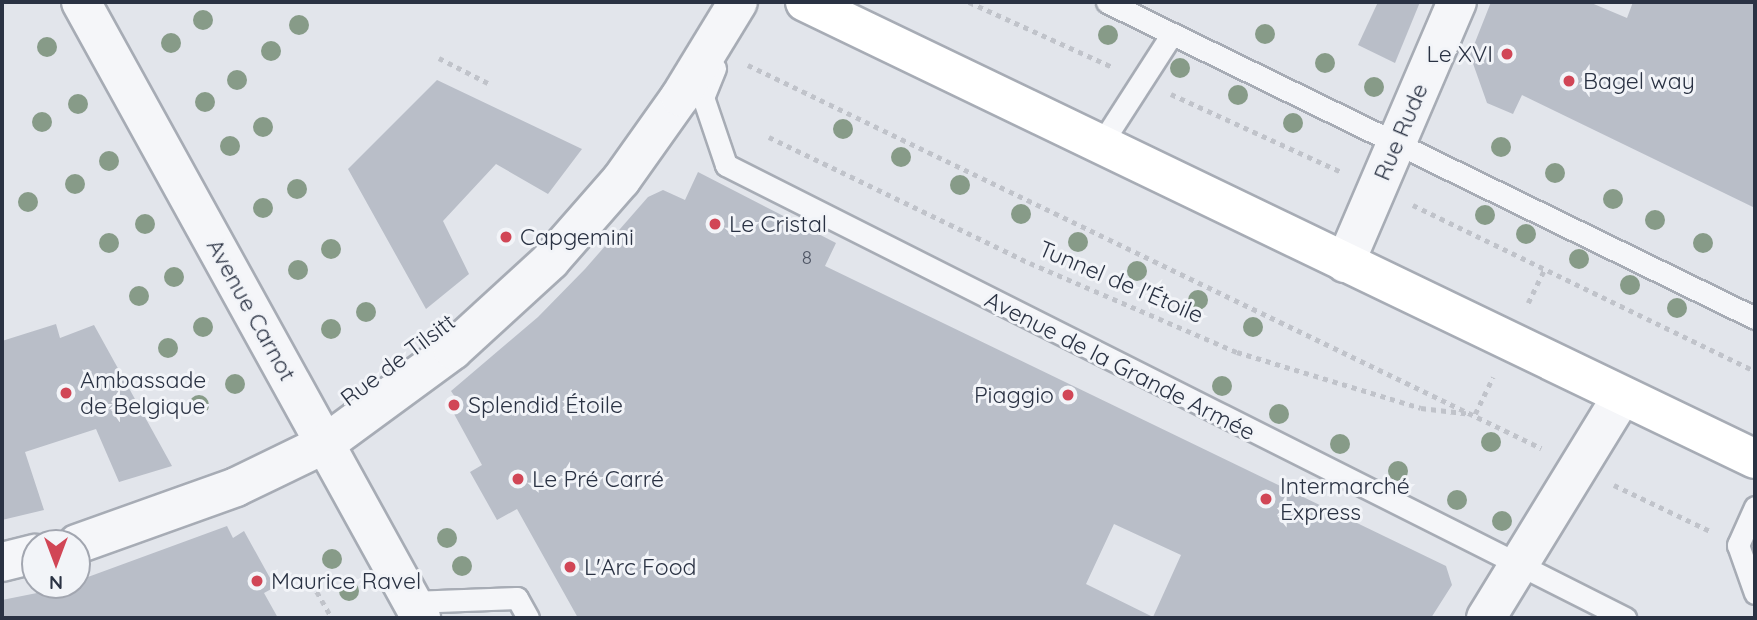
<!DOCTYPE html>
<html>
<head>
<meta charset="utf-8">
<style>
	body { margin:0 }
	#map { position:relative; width:1757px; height:620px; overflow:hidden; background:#e2e5eb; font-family:Quicksand,sans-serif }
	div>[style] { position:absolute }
	.building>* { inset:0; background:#b9bec8 }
	.path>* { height:4.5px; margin-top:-2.25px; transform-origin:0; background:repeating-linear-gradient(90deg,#c0c3ca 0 5px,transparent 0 10px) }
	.roads { filter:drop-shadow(2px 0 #a7acb5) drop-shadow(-2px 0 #a7acb5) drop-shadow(0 2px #a7acb5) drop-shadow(0 -2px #a7acb5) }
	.service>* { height:21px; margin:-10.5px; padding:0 10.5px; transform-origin:10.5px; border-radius:10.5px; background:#f5f6f9 }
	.minor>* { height:38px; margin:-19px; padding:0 19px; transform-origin:19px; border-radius:19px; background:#f5f6f9 }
	.primary>* { height:38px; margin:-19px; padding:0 19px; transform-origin:19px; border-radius:19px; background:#fff }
	.trees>* { width:20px; height:20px; margin:-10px; border-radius:50%; background:#879b88 }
	.dots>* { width:19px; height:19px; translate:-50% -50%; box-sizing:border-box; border:4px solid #f2f4f8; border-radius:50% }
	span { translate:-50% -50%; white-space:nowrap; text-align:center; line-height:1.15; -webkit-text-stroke:6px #f2f4f8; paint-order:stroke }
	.number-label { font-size:19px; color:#4e5564 }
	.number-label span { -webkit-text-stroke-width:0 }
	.poi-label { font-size:23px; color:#2a3243 }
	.right { translate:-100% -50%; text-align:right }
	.left { translate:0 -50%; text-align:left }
	.street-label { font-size:23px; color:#2a3243 }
	.frame { position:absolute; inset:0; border:4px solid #2a3243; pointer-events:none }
	.north { position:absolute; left:21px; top:529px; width:70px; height:70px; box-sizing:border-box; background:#f2f4f8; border:2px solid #a2a6b0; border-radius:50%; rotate:180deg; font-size:19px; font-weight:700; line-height:28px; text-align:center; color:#2a3243 }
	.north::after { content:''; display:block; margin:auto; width:24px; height:32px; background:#d14656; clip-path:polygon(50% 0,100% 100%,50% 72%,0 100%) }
</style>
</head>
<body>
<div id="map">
	<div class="building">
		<div style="clip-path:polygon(1378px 2px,1420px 2px,1395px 63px,1358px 45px)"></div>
		<div style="clip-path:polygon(1491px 2px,1589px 2px,1627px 18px,1633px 2px,1755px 2px,1755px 208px,1522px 95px,1513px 114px,1487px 103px,1470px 55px)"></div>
		<div style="clip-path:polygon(437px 80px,582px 149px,548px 194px,496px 164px,443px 221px,469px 274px,426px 309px,348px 169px)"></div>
		<div style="clip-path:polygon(evenodd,698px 172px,836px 243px,825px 266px,1446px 566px,1452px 585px,1431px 618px,578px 618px,517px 509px,497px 520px,470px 472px,482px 465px,447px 401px,455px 397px,451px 391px,538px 317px,585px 269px,648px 197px,663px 190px,685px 200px,698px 172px,1114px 524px,1181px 555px,1153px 617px,1086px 584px,1114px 524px)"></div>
		<div style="clip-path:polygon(56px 324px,60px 338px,94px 325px,172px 466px,119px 482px,96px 429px,25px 452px,44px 510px,2px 520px,2px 341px)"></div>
		<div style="clip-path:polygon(227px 526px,233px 538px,244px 531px,275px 587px,264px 593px,278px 618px,2px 618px,2px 600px,77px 585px,77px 581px)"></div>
	</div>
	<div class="path">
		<div style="left:969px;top:2px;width:157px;rotate:24.4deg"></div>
		<div style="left:439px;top:58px;width:55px;rotate:27deg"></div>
		<div style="left:748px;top:65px;width:881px;rotate:25.78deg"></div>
		<div style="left:1171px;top:94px;width:187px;rotate:24.6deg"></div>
		<div style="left:769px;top:137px;width:290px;rotate:25.8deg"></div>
		<div style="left:1030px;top:263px;width:225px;rotate:23.3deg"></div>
		<div style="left:1237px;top:352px;width:192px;rotate:16.9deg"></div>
		<div style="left:1421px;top:408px;width:51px;rotate:6.7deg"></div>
		<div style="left:1413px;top:205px;width:380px;rotate:25.9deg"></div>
		<div style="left:1528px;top:303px;width:37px;rotate:-64deg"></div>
		<div style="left:1475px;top:414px;width:41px;rotate:-64.1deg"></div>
		<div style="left:1614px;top:485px;width:106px;rotate:25.6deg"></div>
		<div style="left:312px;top:583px;width:40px;rotate:60.3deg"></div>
	</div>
	<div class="roads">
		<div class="service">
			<div style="left:1107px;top:2px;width:721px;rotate:26deg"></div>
			<div style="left:715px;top:68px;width:31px;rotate:112deg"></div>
			<div style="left:703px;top:97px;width:72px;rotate:71.3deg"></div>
			<div style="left:726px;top:165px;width:1007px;rotate:26.74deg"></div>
			<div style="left:1101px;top:144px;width:131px;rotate:-57.2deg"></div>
			<div style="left:1755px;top:507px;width:42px;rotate:114.1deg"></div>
			<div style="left:1738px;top:545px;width:51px;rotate:70.5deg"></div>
			<div style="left:409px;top:607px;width:5px;rotate:-68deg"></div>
			<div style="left:411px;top:602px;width:106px;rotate:-2.2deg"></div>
			<div style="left:517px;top:598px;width:23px;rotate:61deg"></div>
		</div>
		<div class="minor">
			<div style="left:81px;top:2px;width:704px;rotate:61.1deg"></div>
			<div style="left:1345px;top:263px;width:284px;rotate:-66.8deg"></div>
			<div style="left:77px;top:544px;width:169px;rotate:-19.7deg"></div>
			<div style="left:236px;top:487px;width:99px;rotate:-25.8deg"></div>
			<div style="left:325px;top:444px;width:159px;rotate:-36.3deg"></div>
			<div style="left:453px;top:350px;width:132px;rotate:-42.5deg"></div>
			<div style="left:550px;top:261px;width:108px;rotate:-48.8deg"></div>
			<div style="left:621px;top:180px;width:102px;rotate:-54.6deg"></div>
			<div style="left:680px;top:97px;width:111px;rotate:-58.6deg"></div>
			<div style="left:2px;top:562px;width:34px;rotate:-14deg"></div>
			<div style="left:1486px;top:618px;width:260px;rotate:-58.5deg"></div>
		</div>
		<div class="primary">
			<div style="left:805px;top:2px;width:1054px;rotate:25.69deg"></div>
		</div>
	</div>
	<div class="trees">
		<div style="left:203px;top:20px"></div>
		<div style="left:299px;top:25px"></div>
		<div style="left:1265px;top:34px"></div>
		<div style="left:1108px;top:35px"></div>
		<div style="left:171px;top:43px"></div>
		<div style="left:47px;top:47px"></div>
		<div style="left:271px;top:51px"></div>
		<div style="left:1325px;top:63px"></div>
		<div style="left:1180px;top:68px"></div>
		<div style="left:237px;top:80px"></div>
		<div style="left:1374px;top:87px"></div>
		<div style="left:1238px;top:95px"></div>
		<div style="left:205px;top:102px"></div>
		<div style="left:78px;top:104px"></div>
		<div style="left:42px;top:122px"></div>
		<div style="left:1293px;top:123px"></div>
		<div style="left:263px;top:127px"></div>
		<div style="left:843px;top:129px"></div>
		<div style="left:230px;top:146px"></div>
		<div style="left:1501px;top:147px"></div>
		<div style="left:901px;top:157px"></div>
		<div style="left:109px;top:161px"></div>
		<div style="left:1555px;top:173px"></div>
		<div style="left:75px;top:184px"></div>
		<div style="left:960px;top:185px"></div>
		<div style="left:297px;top:189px"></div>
		<div style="left:1613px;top:199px"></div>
		<div style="left:28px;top:202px"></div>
		<div style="left:263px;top:208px"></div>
		<div style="left:1021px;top:214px"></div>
		<div style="left:1485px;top:215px"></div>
		<div style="left:1655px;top:220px"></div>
		<div style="left:145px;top:224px"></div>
		<div style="left:1526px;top:234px"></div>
		<div style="left:1078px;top:242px"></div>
		<div style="left:109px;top:243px"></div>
		<div style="left:1703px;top:243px"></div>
		<div style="left:331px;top:249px"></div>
		<div style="left:1579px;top:259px"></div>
		<div style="left:298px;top:270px"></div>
		<div style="left:1137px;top:271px"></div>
		<div style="left:174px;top:277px"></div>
		<div style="left:1630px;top:285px"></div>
		<div style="left:139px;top:296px"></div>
		<div style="left:1198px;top:300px"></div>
		<div style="left:1677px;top:308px"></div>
		<div style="left:366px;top:312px"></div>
		<div style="left:203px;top:327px"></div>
		<div style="left:1253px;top:327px"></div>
		<div style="left:331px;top:329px"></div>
		<div style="left:168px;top:348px"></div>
		<div style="left:235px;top:384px"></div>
		<div style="left:1222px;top:386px"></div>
		<div style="left:199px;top:405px"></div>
		<div style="left:1279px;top:414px"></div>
		<div style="left:1491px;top:442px"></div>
		<div style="left:1340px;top:444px"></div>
		<div style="left:1398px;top:471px"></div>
		<div style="left:1457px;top:500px"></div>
		<div style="left:1502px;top:521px"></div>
		<div style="left:447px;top:538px"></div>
		<div style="left:332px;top:559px"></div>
		<div style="left:462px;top:566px"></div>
		<div style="left:349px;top:591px"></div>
	</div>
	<div class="dots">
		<div style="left:1507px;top:54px;background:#d14656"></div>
		<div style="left:1569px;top:81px;background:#d14656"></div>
		<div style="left:715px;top:224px;background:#d14656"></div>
		<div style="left:506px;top:237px;background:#d14656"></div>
		<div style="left:66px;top:393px;background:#d14656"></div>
		<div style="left:1068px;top:395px;background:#d14656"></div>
		<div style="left:454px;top:405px;background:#d14656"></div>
		<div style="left:518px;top:479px;background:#d14656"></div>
		<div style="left:1266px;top:499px;background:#d14656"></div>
		<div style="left:570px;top:567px;background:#d14656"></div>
		<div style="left:257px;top:581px;background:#d14656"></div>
	</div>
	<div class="number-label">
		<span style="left:807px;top:258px">8</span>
	</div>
	<div class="poi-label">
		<span class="right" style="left:1493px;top:54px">Le XVI</span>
		<span class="left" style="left:1583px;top:81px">Bagel way</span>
		<span class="left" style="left:729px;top:224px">Le Cristal</span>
		<span class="left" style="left:520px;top:237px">Capgemini</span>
		<span class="left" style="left:80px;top:393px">Ambassade<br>de Belgique</span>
		<span class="right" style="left:1054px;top:395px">Piaggio</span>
		<span class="left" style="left:468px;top:405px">Splendid Étoile</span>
		<span class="left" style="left:532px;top:479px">Le Pré Carré</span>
		<span class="left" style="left:1280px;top:499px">Intermarché<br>Express</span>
		<span class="left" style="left:584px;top:567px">L'Arc Food</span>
		<span class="left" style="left:271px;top:581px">Maurice Ravel</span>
	</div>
	<div class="street-label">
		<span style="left:1401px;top:132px;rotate:-67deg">Rue Rude</span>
		<span style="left:1121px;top:282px;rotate:23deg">Tunnel de l'Étoile</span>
		<span style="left:251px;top:310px;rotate:61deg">Avenue Carnot</span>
		<span style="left:398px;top:360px;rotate:-37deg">Rue de Tilsitt</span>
		<span style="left:1120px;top:366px;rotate:27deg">Avenue de la Grande Armée</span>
	</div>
	<div class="frame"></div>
	<div class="north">N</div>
</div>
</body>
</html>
